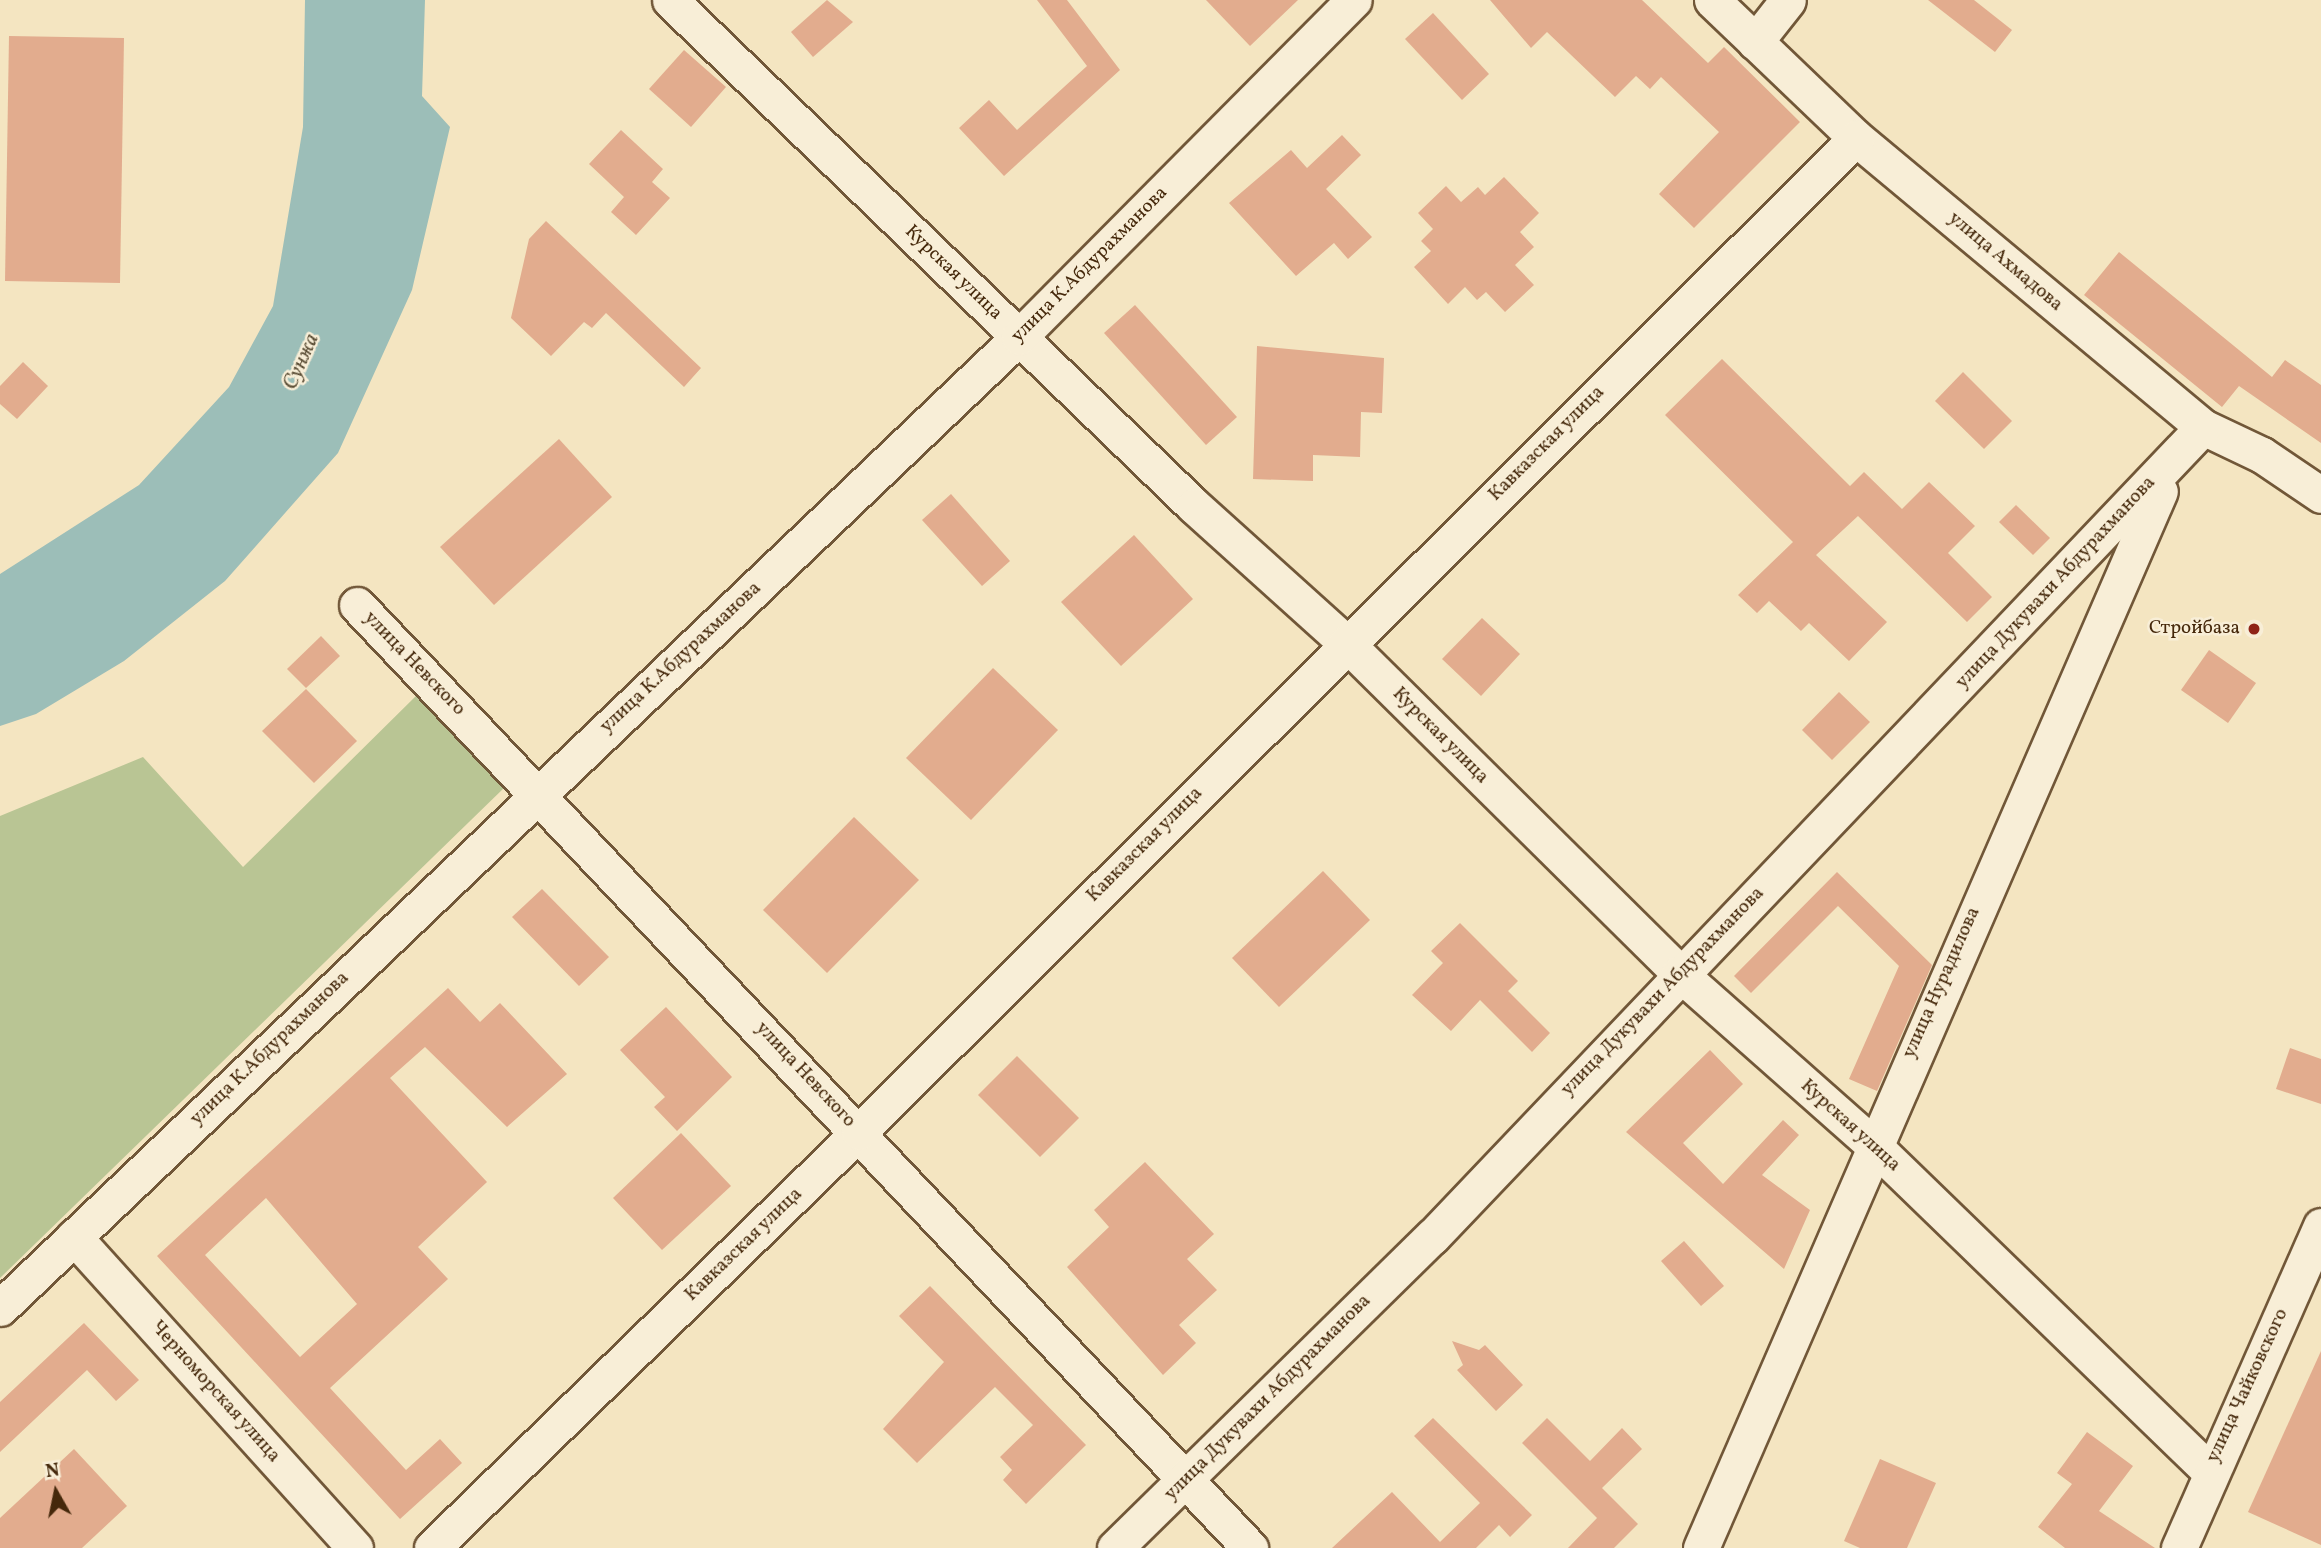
<!DOCTYPE html>
<html>
<head>
<meta charset="utf-8">
<style>
	body { margin:0 }
	#map { position:relative; width:2321px; height:1548px; overflow:hidden; background:#f4e5c1; font-family:Vollkorn,serif }
	div>[style] { position:absolute }
	.green>* { inset:0; background:#b9c594 }
	.water>* { inset:0; background:#9cbeb8 }
	.building>* { inset:0; background:#e2ac8e }
	.roads { filter:drop-shadow(2px 0 #715738) drop-shadow(-2px 0 #715738) drop-shadow(0 2px #715738) drop-shadow(0 -2px #715738) }
	.minor>* { height:35px; margin:-17.5px; padding:0 17.5px; transform-origin:17.5px; border-radius:17.5px; background:#f8eed7 }
	.dots>* { width:19px; height:19px; translate:-50% -50%; box-sizing:border-box; border:4px solid #f8eed7; border-radius:50% }
	span { translate:-50% -50%; white-space:nowrap; text-align:center; line-height:1.15; -webkit-text-stroke:5px #f8eed7; paint-order:stroke }
	.street-label { font-size:19px; color:#45280b }
	.poi-label { font-size:19px; color:#45280b }
	.right { translate:-100% -50%; text-align:right }
	.water-label { font-size:21px; color:#5b4e36; font-style:italic }
	.north { position:absolute; left:21px; top:1457px; width:70px; height:70px; -webkit-text-stroke:5px #f8eed7; paint-order:stroke; rotate:351deg; font-size:19px; font-weight:700; line-height:28px; text-align:center; color:#45280b }
	.north::after { content:''; display:block; margin:auto; width:24px; height:32px; background:#45280b; clip-path:polygon(50% 0,100% 100%,50% 72%,0 100%) }
</style>
</head>
<body>
<div id="map">
	<div class="green">
		<div style="clip-path:polygon(419px 693px,505px 787px,0 1278px,0 816px,143px 757px,243px 867px)"></div>
	</div>
	<div class="water">
		<div style="clip-path:polygon(305px 0,425px 0,422px 96px,450px 127px,412px 290px,338px 453px,225px 581px,124px 661px,36px 714px,0 726px,0 574px,139px 485px,229px 387px,273px 306px,303px 127px)"></div>
	</div>
	<div class="building">
		<div style="clip-path:polygon(827px 0,853px 22px,813px 57px,791px 32px)"></div>
		<div style="clip-path:polygon(1037px 0,1067px 0,1120px 70px,1004px 176px,959px 128px,989px 100px,1017px 130px,1087px 66px)"></div>
		<div style="clip-path:polygon(1206px 0,1298px 0,1250px 46px)"></div>
		<div style="clip-path:polygon(1490px 0,1642px 0,1708px 63px,1724px 47px,1800px 122px,1694px 228px,1659px 194px,1719px 132px,1661px 77px,1650px 89px,1636px 76px,1615px 97px,1547px 32px,1531px 48px)"></div>
		<div style="clip-path:polygon(1928px 0,1974px 0,2012px 30px,1995px 52px)"></div>
		<div style="clip-path:polygon(1433px 13px,1489px 74px,1462px 100px,1405px 39px)"></div>
		<div style="clip-path:polygon(9px 36px,124px 38px,120px 283px,5px 281px)"></div>
		<div style="clip-path:polygon(684px 50px,726px 87px,691px 127px,649px 89px)"></div>
		<div style="clip-path:polygon(621px 130px,663px 169px,652px 182px,670px 198px,636px 235px,611px 212px,624px 197px,589px 164px)"></div>
		<div style="clip-path:polygon(1342px 135px,1361px 155px,1326px 189px,1372px 237px,1348px 259px,1334px 243px,1296px 276px,1229px 203px,1291px 150px,1307px 168px)"></div>
		<div style="clip-path:polygon(1504px 177px,1539px 213px,1520px 232px,1534px 247px,1515px 265px,1534px 285px,1505px 312px,1486px 292px,1477px 300px,1465px 287px,1448px 304px,1414px 267px,1431px 251px,1421px 241px,1433px 229px,1418px 213px,1446px 186px,1461px 202px,1478px 187px,1485px 195px)"></div>
		<div style="clip-path:polygon(546px 221px,701px 368px,684px 387px,606px 313px,592px 328px,584px 322px,551px 356px,511px 318px,529px 239px)"></div>
		<div style="clip-path:polygon(2119px 252px,2272px 377px,2285px 360px,2321px 385px,2321px 443px,2239px 386px,2222px 407px,2084px 295px)"></div>
		<div style="clip-path:polygon(1135px 305px,1237px 417px,1206px 445px,1104px 333px)"></div>
		<div style="clip-path:polygon(1257px 346px,1384px 358px,1382px 413px,1361px 412px,1360px 457px,1313px 455px,1313px 481px,1253px 479px)"></div>
		<div style="clip-path:polygon(1722px 359px,1850px 486px,1864px 472px,1902px 509px,1929px 482px,1975px 526px,1948px 553px,1992px 597px,1967px 622px,1858px 516px,1816px 555px,1887px 622px,1849px 661px,1809px 623px,1801px 631px,1769px 601px,1757px 613px,1738px 595px,1793px 542px,1665px 415px)"></div>
		<div style="clip-path:polygon(23px 362px,48px 386px,17px 419px,0 404px,0 386px)"></div>
		<div style="clip-path:polygon(1963px 372px,2012px 421px,1984px 449px,1935px 401px)"></div>
		<div style="clip-path:polygon(559px 439px,612px 497px,494px 605px,440px 547px)"></div>
		<div style="clip-path:polygon(951px 494px,1010px 561px,982px 586px,922px 520px)"></div>
		<div style="clip-path:polygon(2016px 505px,2050px 538px,2033px 555px,1999px 522px)"></div>
		<div style="clip-path:polygon(1134px 535px,1193px 599px,1121px 666px,1061px 602px)"></div>
		<div style="clip-path:polygon(1482px 618px,1520px 654px,1481px 696px,1442px 659px)"></div>
		<div style="clip-path:polygon(321px 636px,340px 656px,306px 688px,287px 669px)"></div>
		<div style="clip-path:polygon(2209px 650px,2256px 683px,2228px 723px,2181px 690px)"></div>
		<div style="clip-path:polygon(993px 668px,1058px 730px,971px 820px,906px 758px)"></div>
		<div style="clip-path:polygon(306px 689px,357px 741px,314px 783px,262px 731px)"></div>
		<div style="clip-path:polygon(1839px 692px,1870px 722px,1832px 760px,1802px 730px)"></div>
		<div style="clip-path:polygon(854px 817px,919px 880px,827px 973px,763px 910px)"></div>
		<div style="clip-path:polygon(1323px 871px,1370px 920px,1279px 1007px,1232px 958px)"></div>
		<div style="clip-path:polygon(1837px 872px,1932px 965px,1877px 1091px,1849px 1079px,1899px 966px,1838px 906px,1751px 993px,1734px 976px)"></div>
		<div style="clip-path:polygon(542px 889px,609px 957px,579px 986px,512px 917px)"></div>
		<div style="clip-path:polygon(1460px 923px,1518px 981px,1508px 991px,1550px 1033px,1532px 1052px,1480px 1000px,1451px 1031px,1412px 995px,1443px 963px,1431px 951px)"></div>
		<div style="clip-path:polygon(evenodd,448px 988px,480px 1022px,500px 1003px,567px 1074px,507px 1127px,425px 1047px,390px 1078px,487px 1182px,418px 1247px,448px 1279px,330px 1388px,406px 1470px,440px 1439px,462px 1463px,400px 1519px,157px 1256px,448px 988px,266px 1198px,357px 1304px,300px 1357px,205px 1255px,266px 1198px)"></div>
		<div style="clip-path:polygon(666px 1007px,732px 1077px,677px 1131px,654px 1107px,665px 1097px,620px 1050px)"></div>
		<div style="clip-path:polygon(2290px 1048px,2321px 1059px,2321px 1104px,2276px 1089px)"></div>
		<div style="clip-path:polygon(1710px 1050px,1743px 1084px,1683px 1143px,1723px 1184px,1783px 1120px,1799px 1135px,1762px 1175px,1810px 1210px,1784px 1269px,1626px 1132px)"></div>
		<div style="clip-path:polygon(1017px 1056px,1079px 1118px,1040px 1157px,978px 1095px)"></div>
		<div style="clip-path:polygon(681px 1133px,731px 1186px,662px 1250px,613px 1198px)"></div>
		<div style="clip-path:polygon(1145px 1162px,1214px 1234px,1187px 1259px,1217px 1290px,1179px 1325px,1196px 1343px,1163px 1375px,1067px 1267px,1109px 1227px,1094px 1210px)"></div>
		<div style="clip-path:polygon(1684px 1241px,1724px 1286px,1701px 1306px,1661px 1261px)"></div>
		<div style="clip-path:polygon(930px 1286px,1086px 1445px,1026px 1504px,1003px 1480px,1012px 1470px,1000px 1457px,1033px 1425px,995px 1387px,917px 1463px,883px 1429px,944px 1362px,899px 1316px)"></div>
		<div style="clip-path:polygon(84px 1323px,139px 1380px,116px 1401px,87px 1370px,0 1452px,0 1402px)"></div>
		<div style="clip-path:polygon(1452px 1341px,1479px 1350px,1485px 1345px,1523px 1385px,1496px 1411px,1457px 1370px,1463px 1365px)"></div>
		<div style="clip-path:polygon(2321px 1351px,2321px 1545px,2248px 1512px)"></div>
		<div style="clip-path:polygon(1433px 1418px,1532px 1515px,1510px 1537px,1499px 1525px,1476px 1548px,1332px 1548px,1392px 1492px,1440px 1542px,1480px 1503px,1414px 1436px)"></div>
		<div style="clip-path:polygon(1547px 1418px,1590px 1461px,1622px 1428px,1642px 1449px,1602px 1488px,1638px 1524px,1614px 1548px,1568px 1548px,1597px 1518px,1522px 1443px)"></div>
		<div style="clip-path:polygon(2087px 1432px,2133px 1466px,2099px 1511px,2155px 1548px,2065px 1548px,2038px 1527px,2072px 1484px,2057px 1473px)"></div>
		<div style="clip-path:polygon(74px 1449px,127px 1506px,82px 1548px,0 1548px,0 1518px)"></div>
		<div style="clip-path:polygon(1880px 1459px,1936px 1483px,1907px 1548px,1860px 1548px,1844px 1541px)"></div>
	</div>
	<div class="roads">
		<div class="minor">
			<div style="left:670px;top:0;width:728px;rotate:44deg"></div>
			<div style="left:1194px;top:506px;width:205px;rotate:42deg"></div>
			<div style="left:1346px;top:643px;width:469px;rotate:44.7deg"></div>
			<div style="left:1679px;top:973px;width:258px;rotate:41.5deg"></div>
			<div style="left:1872px;top:1144px;width:470px;rotate:44.1deg"></div>
			<div style="left:1712px;top:0;width:199px;rotate:43.8deg"></div>
			<div style="left:1856px;top:138px;width:452px;rotate:39.8deg"></div>
			<div style="left:2203px;top:427px;width:65px;rotate:25.4deg"></div>
			<div style="left:2262px;top:455px;width:71px;rotate:34.1deg"></div>
			<div style="left:1755px;top:42px;width:53px;rotate:-51.8deg"></div>
			<div style="left:357px;top:605px;width:1299px;rotate:46.56deg"></div>
			<div style="left:74px;top:1237px;width:419px;rotate:47.9deg"></div>
			<div style="left:0;top:1308px;width:1408px;rotate:-43.62deg"></div>
			<div style="left:1019px;top:337px;width:475px;rotate:-45.2deg"></div>
			<div style="left:432px;top:1548px;width:596px;rotate:-44.25deg"></div>
			<div style="left:859px;top:1132px;width:1408px;rotate:-44.91deg"></div>
			<div style="left:1115px;top:1548px;width:444px;rotate:-44.5deg"></div>
			<div style="left:1432px;top:1237px;width:1118px;rotate:-46.41deg"></div>
			<div style="left:1701px;top:1548px;width:1152px;rotate:-66.53deg"></div>
			<div style="left:2179px;top:1548px;width:352px;rotate:-66.2deg"></div>
		</div>
	</div>
	<div class="dots">
		<div style="left:2254px;top:629px;background:#8f2418"></div>
	</div>
	<div class="street-label">
		<span style="left:2005px;top:262px;rotate:40deg">улица Ахмадова</span>
		<span style="left:1090px;top:265px;rotate:-45deg">улица К.Абдурахманова</span>
		<span style="left:953px;top:273px;rotate:44deg">Курская улица</span>
		<span style="left:1547px;top:444px;rotate:-45deg">Кавказская улица</span>
		<span style="left:2056px;top:583px;rotate:-47deg">улица Дукувахи Абдурахманова</span>
		<span style="left:681px;top:658px;rotate:-43deg">улица К.Абдурахманова</span>
		<span style="left:414px;top:664px;rotate:46deg">улица Невского</span>
		<span style="left:1440px;top:736px;rotate:45deg">Курская улица</span>
		<span style="left:1145px;top:845px;rotate:-45deg">Кавказская улица</span>
		<span style="left:1942px;top:983px;rotate:-66deg">улица Нурадилова</span>
		<span style="left:1663px;top:992px;rotate:-46deg">улица Дукувахи Абдурахманова</span>
		<span style="left:270px;top:1049px;rotate:-44deg">улица К.Абдурахманова</span>
		<span style="left:805px;top:1075px;rotate:47deg">улица Невского</span>
		<span style="left:1850px;top:1126px;rotate:42deg">Курская улица</span>
		<span style="left:744px;top:1245px;rotate:-44deg">Кавказская улица</span>
		<span style="left:2248px;top:1386px;rotate:-65deg">улица Чайковского</span>
		<span style="left:215px;top:1392px;rotate:48deg">Черноморская улица</span>
		<span style="left:1268px;top:1398px;rotate:-45deg">улица Дукувахи Абдурахманова</span>
	</div>
	<div class="poi-label">
		<span class="right" style="left:2240px;top:629px">Стройбаза</span>
	</div>
	<div class="water-label">
		<span style="left:302px;top:362px;rotate:-66deg">Сунжа</span>
	</div>
	<div class="north">N</div>
</div>
</body>
</html>
